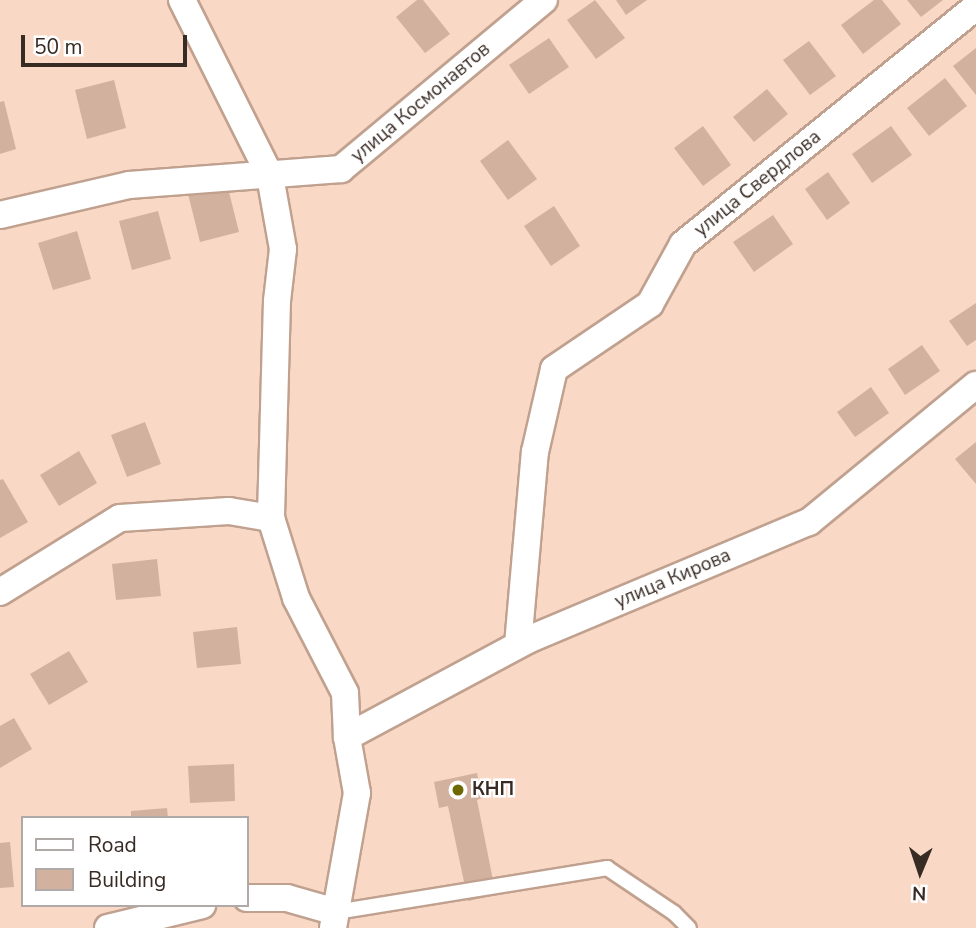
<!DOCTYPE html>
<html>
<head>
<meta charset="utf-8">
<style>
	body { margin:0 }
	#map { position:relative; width:976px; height:928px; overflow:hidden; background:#f9d8c5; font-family:"Nunito Sans",sans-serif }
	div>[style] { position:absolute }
	.building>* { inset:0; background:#d2b29f }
	.roads { filter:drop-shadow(2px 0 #c0a18f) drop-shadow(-2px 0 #c0a18f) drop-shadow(0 2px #c0a18f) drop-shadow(0 -2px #c0a18f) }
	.service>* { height:14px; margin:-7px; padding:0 7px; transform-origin:7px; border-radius:7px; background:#fff }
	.minor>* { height:26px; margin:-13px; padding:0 13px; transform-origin:13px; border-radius:13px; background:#fff }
	.dots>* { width:19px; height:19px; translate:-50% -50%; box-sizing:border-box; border:4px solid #fff; border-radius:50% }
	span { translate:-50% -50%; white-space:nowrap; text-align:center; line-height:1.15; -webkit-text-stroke:5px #fff; paint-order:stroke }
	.street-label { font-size:19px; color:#382b24 }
	.poi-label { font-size:19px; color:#382b24; font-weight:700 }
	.left { translate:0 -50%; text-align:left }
	.legend { position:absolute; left:21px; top:816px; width:228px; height:91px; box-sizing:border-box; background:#fff; border:2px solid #afaaa7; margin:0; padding:9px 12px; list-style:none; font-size:21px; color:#382b24 }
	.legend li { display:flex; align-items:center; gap:14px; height:35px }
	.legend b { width:35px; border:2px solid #afaaa7 }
	.north { position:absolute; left:885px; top:837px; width:70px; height:70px; -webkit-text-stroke:5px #fff; paint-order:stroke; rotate:182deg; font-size:19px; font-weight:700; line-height:28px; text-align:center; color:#382b24 }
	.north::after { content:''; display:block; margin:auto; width:24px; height:32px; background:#382b24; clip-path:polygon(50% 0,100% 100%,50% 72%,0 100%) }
	.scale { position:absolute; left:21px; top:35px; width:166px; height:32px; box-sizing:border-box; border:4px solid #382b24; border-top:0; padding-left:9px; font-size:21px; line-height:24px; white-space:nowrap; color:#382b24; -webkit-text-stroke:5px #fff; paint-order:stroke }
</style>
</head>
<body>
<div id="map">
	<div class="building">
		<div style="clip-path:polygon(417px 0,423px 0,450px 34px,425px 53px,396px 17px)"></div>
		<div style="clip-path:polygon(595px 0,625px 38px,596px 59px,567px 20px)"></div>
		<div style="clip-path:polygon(616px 0,647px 0,626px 15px)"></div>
		<div style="clip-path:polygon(874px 0,882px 0,901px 24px,863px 54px,841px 25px)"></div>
		<div style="clip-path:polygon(907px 0,943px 0,921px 17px)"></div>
		<div style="clip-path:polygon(549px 38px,569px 67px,529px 94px,509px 65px)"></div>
		<div style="clip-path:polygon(809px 41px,836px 76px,810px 95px,783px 60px)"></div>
		<div style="clip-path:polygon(976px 48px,976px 95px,953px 66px)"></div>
		<div style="clip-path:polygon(945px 78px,967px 106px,929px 136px,907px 108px)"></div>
		<div style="clip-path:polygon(114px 80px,126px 128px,87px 139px,75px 90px)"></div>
		<div style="clip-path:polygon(767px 89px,788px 114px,754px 142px,733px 117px)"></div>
		<div style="clip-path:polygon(4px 101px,16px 149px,0 154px,0 102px)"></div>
		<div style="clip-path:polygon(703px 126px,731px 165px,703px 186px,674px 148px)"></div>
		<div style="clip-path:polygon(891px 126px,912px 155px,872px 183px,852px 154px)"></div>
		<div style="clip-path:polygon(508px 140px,537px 179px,508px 200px,480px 161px)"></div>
		<div style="clip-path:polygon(828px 172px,850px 203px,827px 220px,805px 189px)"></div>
		<div style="clip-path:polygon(227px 184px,239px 232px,200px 242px,188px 194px)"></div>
		<div style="clip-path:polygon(554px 206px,580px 246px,551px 266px,524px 226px)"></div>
		<div style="clip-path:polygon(158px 211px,171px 259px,132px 270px,119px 221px)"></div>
		<div style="clip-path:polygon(773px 215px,793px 244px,754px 272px,733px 242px)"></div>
		<div style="clip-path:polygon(77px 231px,91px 279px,53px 290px,38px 243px)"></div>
		<div style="clip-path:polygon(976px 303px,976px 340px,967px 346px,949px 321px)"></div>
		<div style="clip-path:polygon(922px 345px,940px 371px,905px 395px,888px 369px)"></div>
		<div style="clip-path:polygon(871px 387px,889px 413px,855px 437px,837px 412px)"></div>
		<div style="clip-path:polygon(145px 422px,161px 464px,127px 477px,111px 435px)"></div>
		<div style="clip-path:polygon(976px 442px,976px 484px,955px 459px)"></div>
		<div style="clip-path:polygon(79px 451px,97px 483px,59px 506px,40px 475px)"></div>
		<div style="clip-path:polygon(3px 479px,28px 522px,0 538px,0 480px)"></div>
		<div style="clip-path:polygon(157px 559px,161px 596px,116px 600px,112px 564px)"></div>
		<div style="clip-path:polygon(237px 627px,241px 664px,197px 668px,193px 632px)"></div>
		<div style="clip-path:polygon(69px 651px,88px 682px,49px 705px,30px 674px)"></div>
		<div style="clip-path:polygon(14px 718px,32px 749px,0 768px,0 726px)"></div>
		<div style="clip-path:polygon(234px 764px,235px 801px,190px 803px,188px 766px)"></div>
		<div style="clip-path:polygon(477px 773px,482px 798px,477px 800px,496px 895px,468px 901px,448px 806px,439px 808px,434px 782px)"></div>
		<div style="clip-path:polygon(167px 808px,168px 818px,131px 818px,131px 811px)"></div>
		<div style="clip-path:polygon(10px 842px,14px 887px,0 888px,0 843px)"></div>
	</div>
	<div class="roads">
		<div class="service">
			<div style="left:336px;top:912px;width:275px;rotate:-9.2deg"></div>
			<div style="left:607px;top:868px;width:81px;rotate:33.9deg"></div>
			<div style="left:674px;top:913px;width:21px;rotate:45deg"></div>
		</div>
		<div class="minor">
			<div style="left:182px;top:0;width:197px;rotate:63.4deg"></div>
			<div style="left:270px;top:176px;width:74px;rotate:79.9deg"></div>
			<div style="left:283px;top:249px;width:52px;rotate:96.6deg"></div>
			<div style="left:277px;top:301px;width:217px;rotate:91.6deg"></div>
			<div style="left:0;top:215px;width:132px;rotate:-13.1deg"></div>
			<div style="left:129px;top:185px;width:213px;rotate:-4.3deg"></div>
			<div style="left:341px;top:169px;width:264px;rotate:-39.8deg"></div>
			<div style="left:0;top:592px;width:141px;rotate:-31.7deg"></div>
			<div style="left:120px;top:518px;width:109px;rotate:-3.7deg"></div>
			<div style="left:229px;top:511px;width:43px;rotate:9.5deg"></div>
			<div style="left:271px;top:518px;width:84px;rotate:72.6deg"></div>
			<div style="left:296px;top:598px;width:107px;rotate:62.7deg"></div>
			<div style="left:345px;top:693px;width:44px;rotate:87.4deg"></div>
			<div style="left:347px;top:737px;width:57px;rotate:79.9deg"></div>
			<div style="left:357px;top:793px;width:137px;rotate:100.1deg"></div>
			<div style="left:518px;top:645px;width:194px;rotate:-85deg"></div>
			<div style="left:535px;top:452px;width:85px;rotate:-77.1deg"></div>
			<div style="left:554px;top:369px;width:116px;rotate:-34.1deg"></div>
			<div style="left:650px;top:304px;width:68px;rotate:-61.2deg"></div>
			<div style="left:683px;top:244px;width:377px;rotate:-39deg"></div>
			<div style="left:347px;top:737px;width:208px;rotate:-28.2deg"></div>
			<div style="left:530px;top:639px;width:303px;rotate:-22.8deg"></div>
			<div style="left:809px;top:522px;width:216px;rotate:-39.4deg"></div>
			<div style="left:247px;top:898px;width:40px"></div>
			<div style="left:287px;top:898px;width:51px;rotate:15.9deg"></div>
			<div style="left:108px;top:928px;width:97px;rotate:-13.7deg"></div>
		</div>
	</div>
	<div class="dots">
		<div style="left:458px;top:790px;background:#6e6800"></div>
	</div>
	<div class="street-label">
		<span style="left:421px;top:103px;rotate:-40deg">улица Космонавтов</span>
		<span style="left:758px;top:184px;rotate:-39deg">улица Свердлова</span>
		<span style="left:673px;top:579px;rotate:-23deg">улица Кирова</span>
	</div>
	<div class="poi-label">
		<span class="left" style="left:472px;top:790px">КНП</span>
	</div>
	<ul class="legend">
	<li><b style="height:9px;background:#fff"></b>Road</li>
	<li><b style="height:19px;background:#d2b29f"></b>Building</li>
	</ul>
	<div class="north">N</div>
	<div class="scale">50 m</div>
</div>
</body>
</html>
